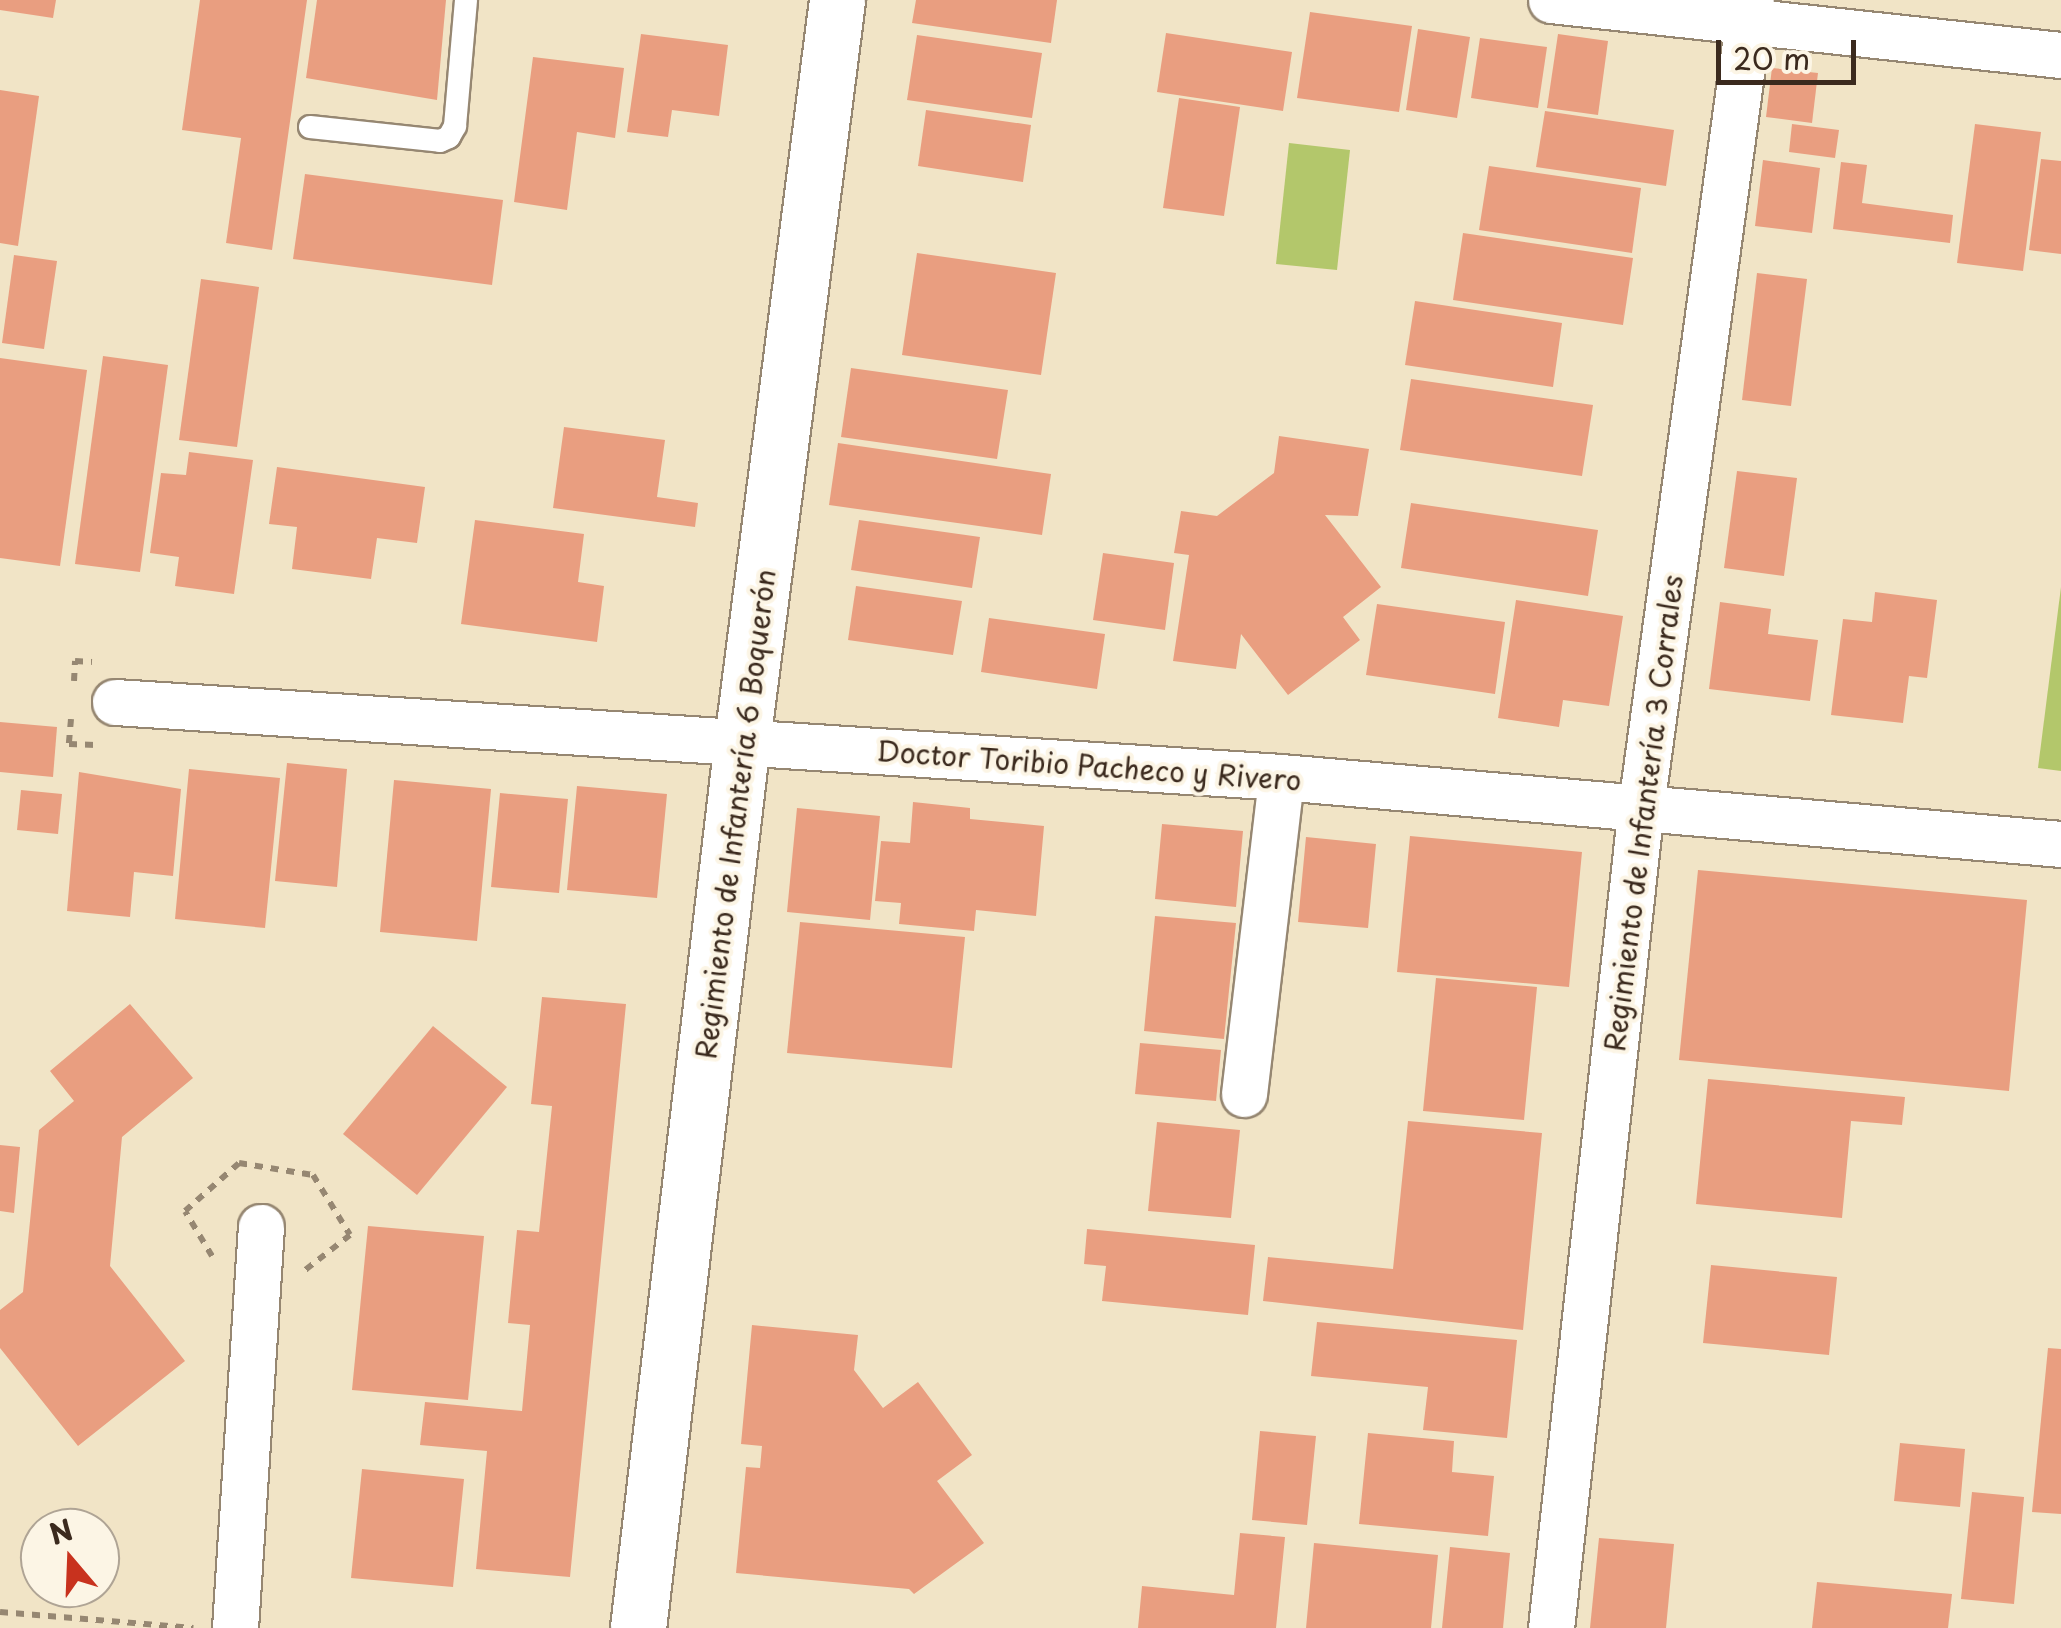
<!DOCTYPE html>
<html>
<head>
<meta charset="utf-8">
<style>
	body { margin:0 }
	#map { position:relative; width:2061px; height:1628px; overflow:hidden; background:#f1e4c6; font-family:"Playpen Sans",sans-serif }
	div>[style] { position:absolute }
	.green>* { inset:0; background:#b3c76b }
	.building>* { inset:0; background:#e99e80 }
	.path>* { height:6px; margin-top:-3px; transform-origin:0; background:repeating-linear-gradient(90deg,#968772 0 8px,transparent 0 16px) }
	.roads { filter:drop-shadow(2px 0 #968772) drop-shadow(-2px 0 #968772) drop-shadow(0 2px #968772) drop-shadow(0 -2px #968772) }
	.service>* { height:22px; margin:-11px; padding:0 11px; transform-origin:11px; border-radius:11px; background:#fff }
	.minor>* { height:45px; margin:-22.5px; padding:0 22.5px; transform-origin:22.5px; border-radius:22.5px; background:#fff }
	.tertiary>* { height:55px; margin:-27.5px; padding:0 27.5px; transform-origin:27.5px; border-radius:27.5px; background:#fff }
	span { translate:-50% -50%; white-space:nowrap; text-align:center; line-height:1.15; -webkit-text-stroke:8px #fcf5e5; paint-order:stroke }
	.street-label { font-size:28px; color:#3b2a1e }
	.north { position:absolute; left:20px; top:1508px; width:100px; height:100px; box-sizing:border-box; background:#fcf5e5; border:2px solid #afa495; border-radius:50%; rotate:341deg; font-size:28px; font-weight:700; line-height:40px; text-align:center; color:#3b2a1e }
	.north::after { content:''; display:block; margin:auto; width:35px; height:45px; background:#c8321e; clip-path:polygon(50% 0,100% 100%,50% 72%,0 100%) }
	.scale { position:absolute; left:1716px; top:40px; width:140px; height:45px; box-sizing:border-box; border:5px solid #3b2a1e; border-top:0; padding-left:12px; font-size:30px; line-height:35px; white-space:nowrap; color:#3b2a1e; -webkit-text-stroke:8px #fcf5e5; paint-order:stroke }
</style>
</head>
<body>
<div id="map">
	<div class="green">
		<div style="clip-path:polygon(1289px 143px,1350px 150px,1337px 270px,1276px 264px)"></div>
		<div style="clip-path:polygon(2061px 587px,2061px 771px,2038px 768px)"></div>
	</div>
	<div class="building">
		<div style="clip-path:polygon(0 0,56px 0,53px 18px,0 10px)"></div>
		<div style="clip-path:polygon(200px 0,307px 0,272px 250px,226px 243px,241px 138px,182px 130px)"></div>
		<div style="clip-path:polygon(317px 0,446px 0,437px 100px,306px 78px)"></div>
		<div style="clip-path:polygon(916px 0,1057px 0,1051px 43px,912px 23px)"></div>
		<div style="clip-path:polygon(1310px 12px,1412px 26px,1399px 112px,1297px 98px)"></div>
		<div style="clip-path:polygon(1418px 29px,1470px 37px,1457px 118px,1406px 110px)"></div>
		<div style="clip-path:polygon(1166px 33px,1292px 52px,1283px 111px,1157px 92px)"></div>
		<div style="clip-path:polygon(641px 34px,728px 45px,719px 116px,672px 110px,668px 137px,627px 132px)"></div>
		<div style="clip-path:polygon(1558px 34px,1608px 41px,1598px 115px,1547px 108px)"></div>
		<div style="clip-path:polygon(917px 35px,1042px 53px,1032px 118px,907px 100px)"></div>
		<div style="clip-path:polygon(1480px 38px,1547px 47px,1538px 108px,1471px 98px)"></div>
		<div style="clip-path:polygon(533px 57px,624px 68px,615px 138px,577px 132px,567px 210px,514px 202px)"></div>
		<div style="clip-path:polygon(1772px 68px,1818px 73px,1812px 123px,1766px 117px)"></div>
		<div style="clip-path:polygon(0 90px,39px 96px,18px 246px,0 243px)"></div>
		<div style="clip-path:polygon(1179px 98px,1240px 107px,1224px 216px,1163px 208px)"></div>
		<div style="clip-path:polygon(926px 110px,1031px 125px,1023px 182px,918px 166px)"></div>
		<div style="clip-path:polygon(1545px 111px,1674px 130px,1666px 186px,1536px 167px)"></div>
		<div style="clip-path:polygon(1792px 124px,1839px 130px,1835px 158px,1789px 152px)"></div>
		<div style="clip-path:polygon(1975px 124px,2041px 132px,2023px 271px,1957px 263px)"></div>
		<div style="clip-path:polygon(2041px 159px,2061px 161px,2061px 254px,2029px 250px)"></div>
		<div style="clip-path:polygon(1763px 160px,1820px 168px,1812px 233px,1755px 226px)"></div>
		<div style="clip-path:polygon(1841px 162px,1867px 165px,1862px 203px,1953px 215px,1950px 243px,1833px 229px)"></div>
		<div style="clip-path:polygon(1489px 166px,1641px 188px,1632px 253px,1479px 230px)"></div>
		<div style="clip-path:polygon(305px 174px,503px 200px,492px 285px,293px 259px)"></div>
		<div style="clip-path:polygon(1463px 233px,1633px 258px,1623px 325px,1453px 300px)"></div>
		<div style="clip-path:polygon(917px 253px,1056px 273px,1041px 375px,902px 355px)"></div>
		<div style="clip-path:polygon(14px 255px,57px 261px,44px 349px,2px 343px)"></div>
		<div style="clip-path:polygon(1757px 273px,1807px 279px,1791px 406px,1742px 400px)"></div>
		<div style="clip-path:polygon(201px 279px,259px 287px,237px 447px,179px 440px)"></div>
		<div style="clip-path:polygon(1415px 301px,1562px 323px,1553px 387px,1405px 365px)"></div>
		<div style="clip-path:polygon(103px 356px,168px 365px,140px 572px,75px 564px)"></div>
		<div style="clip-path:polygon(0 358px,87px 370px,60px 566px,0 558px)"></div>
		<div style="clip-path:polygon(851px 368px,1008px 390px,997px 459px,841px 437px)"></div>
		<div style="clip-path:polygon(1411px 379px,1593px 405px,1582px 476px,1400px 450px)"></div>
		<div style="clip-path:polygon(564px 427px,665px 440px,657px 497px,698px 503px,695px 527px,553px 508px)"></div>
		<div style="clip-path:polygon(1279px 436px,1369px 449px,1358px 516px,1325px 515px,1381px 587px,1343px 617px,1360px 640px,1288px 695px,1241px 634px,1236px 669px,1173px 661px,1189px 555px,1174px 553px,1181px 511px,1217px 516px,1274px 473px)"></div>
		<div style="clip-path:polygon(838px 443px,1051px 474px,1042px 535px,829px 505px)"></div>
		<div style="clip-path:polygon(189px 452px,253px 460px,234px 594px,175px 586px,179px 557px,150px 553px,161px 473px,186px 475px)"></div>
		<div style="clip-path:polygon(277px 467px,425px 487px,417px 543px,377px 538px,371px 579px,292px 569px,297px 527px,269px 524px)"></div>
		<div style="clip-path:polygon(1737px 471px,1797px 478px,1784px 576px,1724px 568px)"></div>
		<div style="clip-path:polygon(1411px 503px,1598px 530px,1588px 596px,1401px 568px)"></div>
		<div style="clip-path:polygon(475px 520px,584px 534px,578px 582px,604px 586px,597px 642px,461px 624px)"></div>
		<div style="clip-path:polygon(859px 520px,980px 537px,972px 588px,851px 570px)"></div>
		<div style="clip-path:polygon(1103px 553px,1174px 563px,1165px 630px,1093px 620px)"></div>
		<div style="clip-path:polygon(856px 586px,962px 601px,953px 655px,848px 640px)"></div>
		<div style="clip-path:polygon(1875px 592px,1937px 600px,1927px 678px,1909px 676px,1903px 723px,1831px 715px,1843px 619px,1872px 622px)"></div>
		<div style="clip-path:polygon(1516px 600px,1623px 616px,1609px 706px,1563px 700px,1559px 727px,1498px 718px)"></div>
		<div style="clip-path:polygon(1720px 602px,1771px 609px,1768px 634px,1818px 640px,1810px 701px,1709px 689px)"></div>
		<div style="clip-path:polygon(1377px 604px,1505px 622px,1495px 694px,1366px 675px)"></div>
		<div style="clip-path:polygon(989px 618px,1105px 634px,1097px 689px,981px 672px)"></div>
		<div style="clip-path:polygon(0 722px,57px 727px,53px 777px,0 772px)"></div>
		<div style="clip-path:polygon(287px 763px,347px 769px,337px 887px,275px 881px)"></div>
		<div style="clip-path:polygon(189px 769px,280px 778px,265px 928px,175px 919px)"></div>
		<div style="clip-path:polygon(79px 772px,181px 789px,173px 876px,134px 872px,130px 917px,67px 911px)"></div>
		<div style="clip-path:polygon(394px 780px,491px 789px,477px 941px,380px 932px)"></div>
		<div style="clip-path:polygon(577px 786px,667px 794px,657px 898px,567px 890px)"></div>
		<div style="clip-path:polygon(21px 790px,62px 794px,58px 834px,17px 830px)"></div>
		<div style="clip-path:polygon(500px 793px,568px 799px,559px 893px,491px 887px)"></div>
		<div style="clip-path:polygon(913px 802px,970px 808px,970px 819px,1044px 826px,1036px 916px,976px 910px,974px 931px,899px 924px,901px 903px,875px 901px,881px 841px,910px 843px)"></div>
		<div style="clip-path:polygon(797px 808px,880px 816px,870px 920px,787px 912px)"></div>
		<div style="clip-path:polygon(1162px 824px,1243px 831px,1236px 907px,1155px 899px)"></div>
		<div style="clip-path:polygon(1410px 836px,1582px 852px,1569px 987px,1397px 972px)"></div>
		<div style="clip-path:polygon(1306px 837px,1376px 844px,1368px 928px,1298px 922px)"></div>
		<div style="clip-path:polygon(1698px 870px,2027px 900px,2009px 1091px,1679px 1060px)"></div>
		<div style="clip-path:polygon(1155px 916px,1236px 923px,1224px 1039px,1144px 1031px)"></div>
		<div style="clip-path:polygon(800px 922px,965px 937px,952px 1068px,787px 1053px)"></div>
		<div style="clip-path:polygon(1436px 978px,1537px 987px,1524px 1120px,1423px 1111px)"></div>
		<div style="clip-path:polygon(542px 997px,626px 1004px,570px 1577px,476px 1569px,487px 1451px,420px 1445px,425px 1402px,522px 1411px,530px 1325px,508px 1323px,517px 1230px,539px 1232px,552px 1106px,531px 1104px)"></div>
		<div style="clip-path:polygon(130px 1004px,193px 1078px,122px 1137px,110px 1266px,185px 1361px,78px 1446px,0 1348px,0 1310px,23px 1292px,39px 1130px,74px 1101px,50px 1071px)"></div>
		<div style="clip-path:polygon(433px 1026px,507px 1087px,417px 1195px,343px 1134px)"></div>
		<div style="clip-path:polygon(1140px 1043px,1221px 1050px,1216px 1101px,1135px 1094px)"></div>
		<div style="clip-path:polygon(1708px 1079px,1905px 1097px,1902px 1125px,1851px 1121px,1842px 1218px,1696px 1204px)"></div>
		<div style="clip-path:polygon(1408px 1121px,1542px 1133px,1523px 1330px,1263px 1301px,1268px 1257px,1393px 1269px)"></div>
		<div style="clip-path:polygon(1157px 1122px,1240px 1130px,1231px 1218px,1148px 1211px)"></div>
		<div style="clip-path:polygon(0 1145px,20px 1147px,14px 1213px,0 1211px)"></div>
		<div style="clip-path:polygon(368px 1226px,484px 1236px,468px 1400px,352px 1390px)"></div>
		<div style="clip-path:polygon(1087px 1229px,1255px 1245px,1248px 1315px,1102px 1301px,1106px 1266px,1084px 1264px)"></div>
		<div style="clip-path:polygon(1711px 1265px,1837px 1277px,1829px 1355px,1703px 1343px)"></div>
		<div style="clip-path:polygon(1317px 1322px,1517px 1340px,1507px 1438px,1423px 1430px,1428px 1387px,1311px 1376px)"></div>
		<div style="clip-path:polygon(752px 1325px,858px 1335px,854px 1370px,883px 1408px,918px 1382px,972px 1455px,937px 1481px,984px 1543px,914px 1594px,909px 1589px,736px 1573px,746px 1467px,760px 1468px,762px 1446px,741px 1444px)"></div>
		<div style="clip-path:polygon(2048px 1348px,2061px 1349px,2061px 1514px,2032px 1512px)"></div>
		<div style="clip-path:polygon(1260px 1431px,1316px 1436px,1307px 1525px,1252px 1520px)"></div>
		<div style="clip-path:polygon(1368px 1433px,1454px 1441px,1452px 1472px,1494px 1476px,1488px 1536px,1359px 1524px)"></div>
		<div style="clip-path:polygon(1900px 1443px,1965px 1449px,1960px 1507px,1894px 1501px)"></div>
		<div style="clip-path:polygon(362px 1469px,464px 1479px,453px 1587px,351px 1578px)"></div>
		<div style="clip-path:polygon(1972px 1492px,2024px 1497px,2014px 1604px,1961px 1599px)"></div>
		<div style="clip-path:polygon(1240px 1533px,1285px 1537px,1276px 1628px,1138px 1628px,1142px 1586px,1234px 1595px)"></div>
		<div style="clip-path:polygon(1599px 1538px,1674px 1544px,1666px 1628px,1590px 1628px)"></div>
		<div style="clip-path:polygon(1314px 1543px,1438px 1555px,1431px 1628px,1306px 1628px)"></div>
		<div style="clip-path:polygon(1450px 1547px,1510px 1553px,1503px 1628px,1442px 1628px)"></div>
		<div style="clip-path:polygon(1817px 1582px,1952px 1594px,1948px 1628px,1812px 1628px)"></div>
	</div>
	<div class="path">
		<div style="left:74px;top:681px;width:20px;rotate:-87deg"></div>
		<div style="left:75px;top:661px;width:17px;rotate:3deg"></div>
		<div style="left:71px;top:719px;width:25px;rotate:95deg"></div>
		<div style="left:69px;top:744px;width:27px;rotate:2deg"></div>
		<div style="left:212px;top:1256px;width:52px;rotate:-121deg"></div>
		<div style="left:185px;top:1211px;width:72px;rotate:-41.6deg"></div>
		<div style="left:239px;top:1163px;width:75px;rotate:9.2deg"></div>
		<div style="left:313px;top:1175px;width:70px;rotate:58.3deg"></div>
		<div style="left:350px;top:1235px;width:57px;rotate:142.1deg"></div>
		<div style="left:0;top:1612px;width:194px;rotate:4.7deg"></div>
	</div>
	<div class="roads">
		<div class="service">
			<div style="left:310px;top:127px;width:131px;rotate:6.1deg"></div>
			<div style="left:440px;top:141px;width:10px;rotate:-24deg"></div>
			<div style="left:449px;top:137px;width:13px;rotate:-61deg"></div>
			<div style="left:455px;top:126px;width:126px;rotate:-85deg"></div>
		</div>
		<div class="minor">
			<div style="left:1551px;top:0;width:513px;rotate:6.16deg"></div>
			<div style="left:115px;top:702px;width:1168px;rotate:3.68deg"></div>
			<div style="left:1281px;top:777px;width:783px;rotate:4.91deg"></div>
			<div style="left:1244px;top:1094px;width:319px;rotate:-83.3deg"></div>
			<div style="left:235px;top:1628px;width:402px;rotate:-86.3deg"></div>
			<div style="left:1551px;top:1628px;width:827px;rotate:-83.75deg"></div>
			<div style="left:1641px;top:806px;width:813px;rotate:-82.23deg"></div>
		</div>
		<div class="tertiary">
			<div style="left:638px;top:1628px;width:893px;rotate:-83.31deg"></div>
			<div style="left:742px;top:741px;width:747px;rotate:-82.69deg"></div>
		</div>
	</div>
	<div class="street-label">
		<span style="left:1089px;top:765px;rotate:4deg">Doctor Toribio Pacheco y Rivero</span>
		<span style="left:1643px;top:813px;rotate:-83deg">Regimiento de Infantería 3 Corrales</span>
		<span style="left:735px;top:814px;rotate:-83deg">Regimiento de Infantería 6 Boquerón</span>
	</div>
	<div class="north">N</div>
	<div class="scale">20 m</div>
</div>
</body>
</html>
